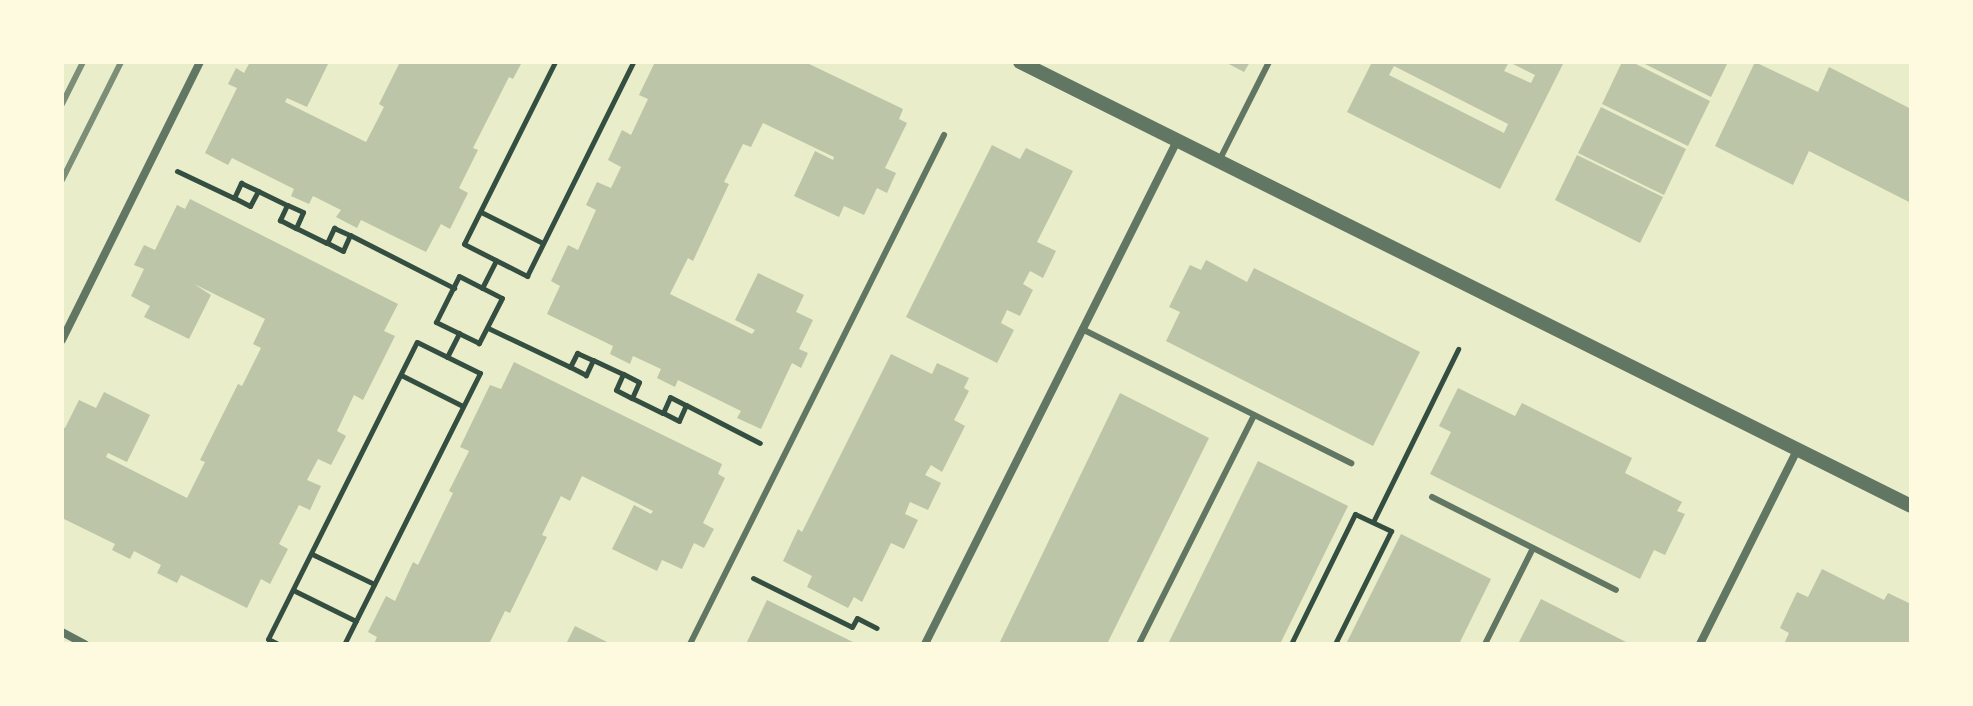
<!DOCTYPE html>
<html>
<head>
<meta charset="utf-8">
<style>
	body { margin:0 }
	#map { position:relative; width:1973px; height:706px; overflow:hidden; background:#e9edc9; font-family:"Fira Sans",sans-serif }
	div>[style] { position:absolute }
	.building>* { inset:0; background:#bcc5a7 }
	.path>* { height:5px; margin:-2.5px; padding:0 2.5px; transform-origin:2.5px; border-radius:2.5px; background:#344e41 }
	.service>* { height:6px; margin:-3px; padding:0 3px; transform-origin:3px; border-radius:3px; background:#617663 }
	.minor>* { height:8px; margin:-4px; padding:0 4px; transform-origin:4px; border-radius:4px; background:#617663 }
	.tertiary>* { height:14px; margin:-7px; padding:0 7px; transform-origin:7px; border-radius:7px; background:#617663 }
	.rail>* { height:6px; margin:-3px; padding:0 3px; transform-origin:3px; border-radius:3px; background:#7c8e77 }
	span { translate:-50% -50%; white-space:nowrap; text-align:center; line-height:1.15; -webkit-text-stroke:6px #fefae0; paint-order:stroke }
	.frame { position:absolute; inset:0; border:64px solid #fefae0; pointer-events:none }
</style>
</head>
<body>
<div id="map">
	<div class="building">
		<div style="clip-path:polygon(250px 62px,329px 62px,307px 107px,287px 98px,285px 102px,366px 142px,384px 107px,379px 104px,400px 62px,522px 62px,513px 79px,509px 77px,473px 148px,478px 150px,459px 188px,468px 193px,450px 229px,441px 224px,426px 252px,361px 220px,357px 228px,336px 217px,341px 210px,313px 196px,309px 204px,291px 196px,294px 189px,232px 158px,228px 165px,205px 153px,237px 88px,228px 84px,236px 68px,244px 73px)"></div>
		<div style="clip-path:polygon(655px 62px,805px 62px,903px 109px,899px 119px,907px 123px,885px 168px,896px 173px,887px 193px,877px 188px,864px 215px,844px 206px,839px 217px,794px 196px,815px 151px,833px 160px,834px 157px,763px 123px,751px 147px,743px 144px,724px 182px,729px 184px,693px 261px,688px 258px,670px 294px,752px 334px,755px 330px,735px 320px,758px 273px,804px 295px,796px 312px,813px 320px,799px 349px,808px 353px,801px 368px,792px 363px,761px 429px,737px 418px,741px 411px,678px 380px,675px 387px,657px 378px,661px 369px,633px 356px,630px 364px,610px 354px,613px 346px,547px 314px,560px 286px,551px 281px,568px 245px,578px 250px,596px 210px,586px 205px,597px 182px,611px 188px,621px 167px,608px 160px,622px 130px,631px 135px,648px 99px,639px 95px)"></div>
		<div style="clip-path:polygon(1225px 62px,1250px 62px,1244px 72px)"></div>
		<div style="clip-path:polygon(evenodd,1372px 62px,1509px 62px,1504px 71px,1531px 83px,1535px 75px,1509px 62px,1564px 62px,1500px 189px,1347px 112px,1372px 62px,1394px 66px,1508px 124px,1504px 133px,1389px 75px,1394px 66px)"></div>
		<div style="clip-path:polygon(1622px 62px,1632px 62px,1710px 101px,1688px 146px,1602px 104px)"></div>
		<div style="clip-path:polygon(1641px 62px,1728px 62px,1711px 97px)"></div>
		<div style="clip-path:polygon(1755px 62px,1818px 92px,1829px 67px,1911px 109px,1911px 203px,1809px 151px,1793px 185px,1715px 146px)"></div>
		<div style="clip-path:polygon(1601px 107px,1686px 149px,1664px 195px,1578px 153px)"></div>
		<div style="clip-path:polygon(992px 145px,1020px 159px,1026px 148px,1073px 171px,1037px 242px,1056px 251px,1043px 278px,1030px 271px,1023px 284px,1033px 290px,1020px 316px,1007px 310px,1001px 323px,1014px 330px,997px 363px,906px 317px)"></div>
		<div style="clip-path:polygon(1577px 155px,1663px 197px,1640px 243px,1555px 200px)"></div>
		<div style="clip-path:polygon(190px 199px,398px 304px,384px 331px,395px 336px,363px 400px,354px 395px,337px 431px,346px 436px,331px 465px,318px 459px,307px 480px,321px 486px,310px 510px,299px 505px,279px 544px,288px 549px,270px 584px,261px 579px,247px 608px,181px 575px,177px 583px,157px 573px,161px 565px,134px 551px,130px 559px,112px 550px,115px 544px,62px 518px,62px 427px,65px 428px,79px 400px,96px 408px,104px 392px,150px 415px,127px 462px,108px 453px,106px 457px,187px 498px,205px 462px,200px 460px,238px 384px,242px 386px,261px 348px,253px 344px,265px 319px,194px 284px,211px 295px,189px 339px,144px 317px,150px 306px,131px 296px,144px 269px,134px 265px,144px 245px,155px 250px,177px 205px,185px 209px)"></div>
		<div style="clip-path:polygon(1206px 260px,1247px 282px,1254px 268px,1420px 352px,1373px 446px,1166px 341px,1180px 312px,1169px 307px,1190px 265px,1201px 270px)"></div>
		<div style="clip-path:polygon(891px 354px,932px 374px,937px 363px,969px 378px,964px 388px,969px 391px,954px 420px,965px 426px,942px 472px,931px 465px,925px 475px,941px 483px,928px 510px,910px 502px,905px 514px,918px 520px,904px 549px,891px 543px,862px 602px,854px 597px,848px 608px,807px 587px,812px 576px,783px 561px,798px 529px,802px 532px)"></div>
		<div style="clip-path:polygon(514px 362px,722px 464px,718px 474px,725px 478px,703px 523px,714px 529px,704px 548px,694px 543px,682px 569px,662px 560px,657px 571px,612px 549px,634px 505px,651px 514px,653px 511px,582px 476px,570px 501px,561px 496px,542px 535px,547px 537px,510px 613px,505px 611px,489px 644px,374px 644px,377px 637px,368px 632px,386px 596px,395px 601px,413px 562px,418px 565px,453px 493px,449px 491px,469px 451px,460px 447px,490px 385px,501px 389px)"></div>
		<div style="clip-path:polygon(1458px 388px,1515px 416px,1522px 403px,1632px 458px,1625px 473px,1682px 502px,1677px 511px,1685px 514px,1665px 555px,1654px 550px,1640px 579px,1430px 474px,1451px 432px,1439px 426px)"></div>
		<div style="clip-path:polygon(1120px 393px,1209px 438px,1107px 644px,999px 644px)"></div>
		<div style="clip-path:polygon(1258px 461px,1348px 506px,1280px 644px,1168px 644px)"></div>
		<div style="clip-path:polygon(1401px 534px,1491px 579px,1459px 644px,1346px 644px)"></div>
		<div style="clip-path:polygon(1822px 569px,1884px 600px,1888px 593px,1911px 604px,1911px 644px,1784px 644px,1789px 633px,1780px 628px,1797px 592px,1808px 597px)"></div>
		<div style="clip-path:polygon(1541px 599px,1630px 644px,1518px 644px)"></div>
		<div style="clip-path:polygon(767px 600px,857px 644px,746px 644px)"></div>
		<div style="clip-path:polygon(575px 626px,611px 644px,566px 644px)"></div>
	</div>
	<div class="path">
		<div style="left:555px;top:62px;width:203px;rotate:116.6deg"></div>
		<div style="left:464px;top:244px;width:71px;rotate:26.9deg"></div>
		<div style="left:527px;top:276px;width:239px;rotate:-63.6deg"></div>
		<div style="left:177px;top:171px;width:63px;rotate:25.3deg"></div>
		<div style="left:241px;top:183px;width:19px;rotate:25deg"></div>
		<div style="left:258px;top:191px;width:17px;rotate:118deg"></div>
		<div style="left:250px;top:206px;width:18px;rotate:-153deg"></div>
		<div style="left:234px;top:198px;width:17px;rotate:-65deg"></div>
		<div style="left:258px;top:191px;width:32px;rotate:26deg"></div>
		<div style="left:481px;top:212px;width:69px;rotate:26.6deg"></div>
		<div style="left:296px;top:228px;width:17px;rotate:-66deg"></div>
		<div style="left:303px;top:212px;width:17px;rotate:-156deg"></div>
		<div style="left:287px;top:205px;width:17px;rotate:115deg"></div>
		<div style="left:280px;top:220px;width:18px;rotate:27deg"></div>
		<div style="left:296px;top:228px;width:34px;rotate:26deg"></div>
		<div style="left:334px;top:228px;width:17px;rotate:24deg"></div>
		<div style="left:350px;top:235px;width:17px;rotate:114deg"></div>
		<div style="left:343px;top:251px;width:18px;rotate:-153deg"></div>
		<div style="left:327px;top:243px;width:17px;rotate:-65deg"></div>
		<div style="left:350px;top:235px;width:117px;rotate:27deg"></div>
		<div style="left:459px;top:276px;width:48px;rotate:27.1deg"></div>
		<div style="left:502px;top:298px;width:51px;rotate:117.1deg"></div>
		<div style="left:479px;top:343px;width:48px;rotate:-154deg"></div>
		<div style="left:436px;top:322px;width:51px;rotate:-63.4deg"></div>
		<div style="left:482px;top:288px;width:31px;rotate:-63deg"></div>
		<div style="left:488px;top:328px;width:91px;rotate:25.4deg"></div>
		<div style="left:577px;top:353px;width:17px;rotate:24deg"></div>
		<div style="left:593px;top:360px;width:17px;rotate:115deg"></div>
		<div style="left:586px;top:375px;width:18px;rotate:-153deg"></div>
		<div style="left:570px;top:367px;width:16px;rotate:-63deg"></div>
		<div style="left:447px;top:357px;width:27px;rotate:-63deg"></div>
		<div style="left:593px;top:360px;width:33px;rotate:25deg"></div>
		<div style="left:401px;top:375px;width:69px;rotate:26.6deg"></div>
		<div style="left:670px;top:397px;width:18px;rotate:27deg"></div>
		<div style="left:686px;top:405px;width:17px;rotate:114deg"></div>
		<div style="left:679px;top:421px;width:18px;rotate:-153deg"></div>
		<div style="left:663px;top:413px;width:17px;rotate:-66deg"></div>
		<div style="left:632px;top:398px;width:17px;rotate:-66deg"></div>
		<div style="left:639px;top:382px;width:18px;rotate:-153deg"></div>
		<div style="left:623px;top:374px;width:17px;rotate:114deg"></div>
		<div style="left:616px;top:390px;width:18px;rotate:27deg"></div>
		<div style="left:632px;top:398px;width:34px;rotate:26deg"></div>
		<div style="left:686px;top:405px;width:83px;rotate:27.2deg"></div>
		<div style="left:1373px;top:522px;width:193px;rotate:-63.8deg"></div>
		<div style="left:312px;top:554px;width:69px;rotate:25.8deg"></div>
		<div style="left:753px;top:578px;width:110px;rotate:26.3deg"></div>
		<div style="left:852px;top:627px;width:10px;rotate:-61deg"></div>
		<div style="left:857px;top:618px;width:22px;rotate:27deg"></div>
		<div style="left:293px;top:590px;width:70px;rotate:26.2deg"></div>
		<div style="left:278px;top:644px;width:11px;rotate:-153deg"></div>
		<div style="left:268px;top:639px;width:332px;rotate:-63.4deg"></div>
		<div style="left:417px;top:342px;width:70px;rotate:26.2deg"></div>
		<div style="left:480px;top:373px;width:303px;rotate:116.6deg"></div>
		<div style="left:1291px;top:644px;width:145px;rotate:-63.8deg"></div>
		<div style="left:1355px;top:514px;width:40px;rotate:25deg"></div>
		<div style="left:1391px;top:531px;width:126px;rotate:116.4deg"></div>
	</div>
	<div class="service">
		<div style="left:1219px;top:161px;width:111px;rotate:-63.2deg"></div>
		<div style="left:1082px;top:329px;width:301px;rotate:26.5deg"></div>
		<div style="left:1432px;top:497px;width:206px;rotate:26.8deg"></div>
		<div style="left:690px;top:644px;width:569px;rotate:-63.48deg"></div>
		<div style="left:1139px;top:644px;width:256px;rotate:-63.3deg"></div>
		<div style="left:1485px;top:644px;width:107px;rotate:-63.4deg"></div>
	</div>
	<div class="minor">
		<div style="left:62px;top:340px;width:310px;rotate:-63.6deg"></div>
		<div style="left:62px;top:632px;width:26px;rotate:28deg"></div>
		<div style="left:925px;top:644px;width:563px;rotate:-63.39deg"></div>
		<div style="left:1700px;top:644px;width:217px;rotate:-63.4deg"></div>
	</div>
	<div class="tertiary">
		<div style="left:1020px;top:62px;width:995px;rotate:26.49deg"></div>
	</div>
	<div class="rail">
		<div style="left:62px;top:104px;width:47px;rotate:-63.4deg"></div>
		<div style="left:62px;top:180px;width:132px;rotate:-63.4deg"></div>
	</div>
	<div class="frame"></div>
</div>
</body>
</html>
